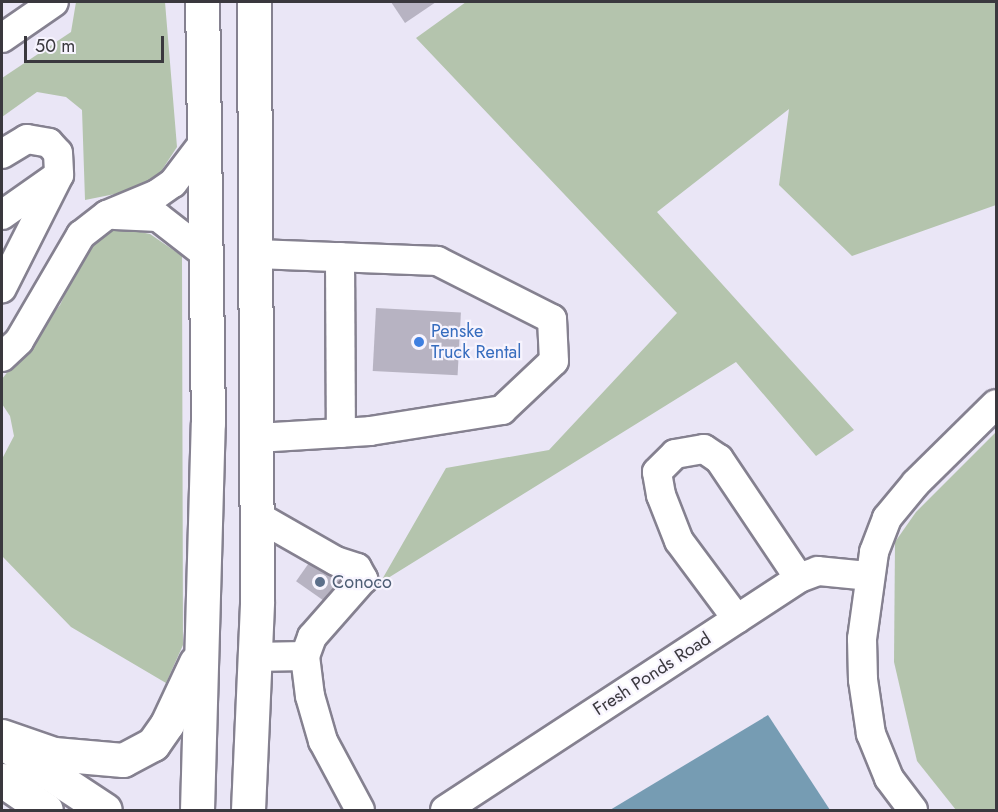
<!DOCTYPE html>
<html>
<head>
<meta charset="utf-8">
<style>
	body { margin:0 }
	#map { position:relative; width:998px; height:812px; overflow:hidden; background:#eae6f6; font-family:Jost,sans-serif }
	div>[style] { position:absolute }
	.green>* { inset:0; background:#b4c4ad }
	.water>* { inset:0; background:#769cb3 }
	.building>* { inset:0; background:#b7b3c2; transform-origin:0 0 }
	.roads { filter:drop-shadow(2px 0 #858190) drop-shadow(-2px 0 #858190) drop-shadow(0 2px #858190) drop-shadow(0 -2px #858190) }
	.minor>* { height:28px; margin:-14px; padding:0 14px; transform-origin:14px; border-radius:14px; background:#fff }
	.major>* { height:33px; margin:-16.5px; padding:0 16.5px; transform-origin:16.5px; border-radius:16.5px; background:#fff }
	.highway>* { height:33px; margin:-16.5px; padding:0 16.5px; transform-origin:16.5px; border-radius:16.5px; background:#fff }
	.dots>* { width:16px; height:16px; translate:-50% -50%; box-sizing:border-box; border:3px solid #f7f4fe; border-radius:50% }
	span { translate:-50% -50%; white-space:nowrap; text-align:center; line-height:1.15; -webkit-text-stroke:4.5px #f7f4fe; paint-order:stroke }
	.shop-label { font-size:18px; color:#366cbe }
	.left { translate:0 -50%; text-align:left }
	.service-label { font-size:18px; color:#4e5e75 }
	.street-label { font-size:18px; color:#3a383e }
	.frame { position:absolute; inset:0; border:3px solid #3a383e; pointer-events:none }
	.scale { position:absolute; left:24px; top:36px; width:140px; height:27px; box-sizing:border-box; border:3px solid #3a383e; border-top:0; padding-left:8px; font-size:18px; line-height:21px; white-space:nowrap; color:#3a383e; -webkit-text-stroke:4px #f7f4fe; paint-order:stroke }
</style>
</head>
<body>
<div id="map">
	<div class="green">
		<div style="clip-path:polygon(76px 2px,165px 2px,177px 147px,158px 176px,125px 192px,85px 200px,82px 110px,66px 97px,37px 92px,2px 117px,2px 78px,71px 32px)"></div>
		<div style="clip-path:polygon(466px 2px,996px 2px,996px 205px,852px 256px,779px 185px,789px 109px,657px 212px,854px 430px,816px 456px,736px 362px,380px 583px,446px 468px,549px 450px,677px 313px,416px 38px)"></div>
		<div style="clip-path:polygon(116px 227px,150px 234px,182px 256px,183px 645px,166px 683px,71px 627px,2px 556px,2px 459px,14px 436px,10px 416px,2px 404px,2px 379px,60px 305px,91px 239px)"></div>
		<div style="clip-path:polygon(996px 432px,996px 810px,956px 810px,917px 761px,894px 662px,895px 542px,916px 512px)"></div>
	</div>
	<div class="water">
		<div style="clip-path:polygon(768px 715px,830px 810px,610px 810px)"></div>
	</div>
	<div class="building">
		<div style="clip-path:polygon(391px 2px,436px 2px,405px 23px)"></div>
		<div style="left:376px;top:308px;width:85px;height:63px;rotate:3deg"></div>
		<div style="left:311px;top:560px;width:40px;height:26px;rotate:35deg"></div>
	</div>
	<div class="roads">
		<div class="minor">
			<div style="left:2px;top:38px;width:63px;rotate:-34.7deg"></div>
			<div style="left:2px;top:154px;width:29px;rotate:-31deg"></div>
			<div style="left:27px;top:139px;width:22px;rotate:10deg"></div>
			<div style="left:49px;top:143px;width:13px;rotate:48deg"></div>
			<div style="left:58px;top:153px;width:22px;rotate:87deg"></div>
			<div style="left:59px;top:175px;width:127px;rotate:116.8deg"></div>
			<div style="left:2px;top:215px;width:66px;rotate:-35.1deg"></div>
			<div style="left:115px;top:215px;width:43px;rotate:2.7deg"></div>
			<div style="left:158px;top:217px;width:57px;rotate:37.9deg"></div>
			<div style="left:340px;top:257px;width:176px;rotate:89.7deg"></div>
			<div style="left:2px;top:357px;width:23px;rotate:-43deg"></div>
			<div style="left:19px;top:341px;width:123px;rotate:-59.7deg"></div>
			<div style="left:81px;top:235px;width:33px;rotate:-38deg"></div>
			<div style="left:107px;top:215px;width:54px;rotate:-22.8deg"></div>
			<div style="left:157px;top:194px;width:19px;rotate:-35deg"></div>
			<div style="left:173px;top:183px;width:51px;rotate:-52.9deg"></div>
			<div style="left:257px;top:438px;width:113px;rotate:-3.5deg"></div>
			<div style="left:370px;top:431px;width:134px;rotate:-9deg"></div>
			<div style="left:502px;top:410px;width:71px;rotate:-43.3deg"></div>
			<div style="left:554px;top:361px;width:42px;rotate:-92.7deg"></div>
			<div style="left:552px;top:319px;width:129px;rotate:-153.2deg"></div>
			<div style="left:437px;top:261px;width:180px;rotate:-177.8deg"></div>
			<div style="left:257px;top:516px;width:91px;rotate:29.7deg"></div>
			<div style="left:336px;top:561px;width:22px;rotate:18deg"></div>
			<div style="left:357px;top:568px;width:13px;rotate:61deg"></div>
			<div style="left:363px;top:579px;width:77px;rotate:131.3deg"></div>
			<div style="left:312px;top:637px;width:20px;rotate:110deg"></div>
			<div style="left:305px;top:656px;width:40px;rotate:82.9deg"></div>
			<div style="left:310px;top:696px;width:47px;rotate:73.9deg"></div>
			<div style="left:323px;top:741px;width:78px;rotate:61.8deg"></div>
			<div style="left:737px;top:619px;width:97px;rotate:-126.6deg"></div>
			<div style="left:679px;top:541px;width:49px;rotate:-111.4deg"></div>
			<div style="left:661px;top:495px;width:23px;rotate:-100deg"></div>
			<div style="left:657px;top:472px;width:25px;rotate:-45deg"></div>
			<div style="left:675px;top:454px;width:29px;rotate:-10deg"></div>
			<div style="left:704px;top:449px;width:18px;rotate:34deg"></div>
			<div style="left:719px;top:459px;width:143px;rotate:56.1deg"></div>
			<div style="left:254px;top:657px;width:51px;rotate:-1.1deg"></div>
			<div style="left:445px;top:810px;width:423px;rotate:-33.2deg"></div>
			<div style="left:799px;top:578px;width:20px;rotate:-20deg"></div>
			<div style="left:818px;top:571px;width:51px;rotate:5.6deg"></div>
			<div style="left:913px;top:810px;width:40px;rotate:-127deg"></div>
			<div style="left:889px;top:778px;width:48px;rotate:-112.2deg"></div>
			<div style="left:871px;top:734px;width:55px;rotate:-98.4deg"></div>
			<div style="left:863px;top:680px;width:41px;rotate:-91.4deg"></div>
			<div style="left:862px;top:639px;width:88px;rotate:-82.1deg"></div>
			<div style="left:874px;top:552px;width:36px;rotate:-69deg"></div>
			<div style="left:887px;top:518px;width:45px;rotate:-50.4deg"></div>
			<div style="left:916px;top:483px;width:112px;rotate:-44.6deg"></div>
		</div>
		<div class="major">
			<div style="left:2px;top:742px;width:123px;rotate:33.4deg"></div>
			<div style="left:2px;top:780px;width:53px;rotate:34.3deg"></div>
		</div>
		<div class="highway">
			<div style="left:2px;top:736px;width:55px;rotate:19.1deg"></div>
			<div style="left:54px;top:754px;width:69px;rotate:5deg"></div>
			<div style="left:123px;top:760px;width:34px;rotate:-28deg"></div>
			<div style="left:153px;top:744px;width:24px;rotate:-55deg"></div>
			<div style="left:167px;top:724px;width:68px;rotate:-64.9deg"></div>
			<div style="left:197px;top:810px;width:387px;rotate:-88.4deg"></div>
			<div style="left:208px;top:423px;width:421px;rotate:-90.8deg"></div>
			<div style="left:248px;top:810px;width:209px;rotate:-87.5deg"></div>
			<div style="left:257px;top:601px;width:599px;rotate:-90.29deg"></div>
		</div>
	</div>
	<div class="dots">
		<div style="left:419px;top:342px;background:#3f7fe0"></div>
		<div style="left:320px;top:582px;background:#5c6f8a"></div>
	</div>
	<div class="shop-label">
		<span class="left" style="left:431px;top:342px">Penske<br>Truck Rental</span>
	</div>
	<div class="service-label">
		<span class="left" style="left:332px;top:582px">Conoco</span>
	</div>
	<div class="street-label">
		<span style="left:652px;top:674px;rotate:-33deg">Fresh Ponds Road</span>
	</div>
	<div class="frame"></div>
	<div class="scale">50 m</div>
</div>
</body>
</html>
